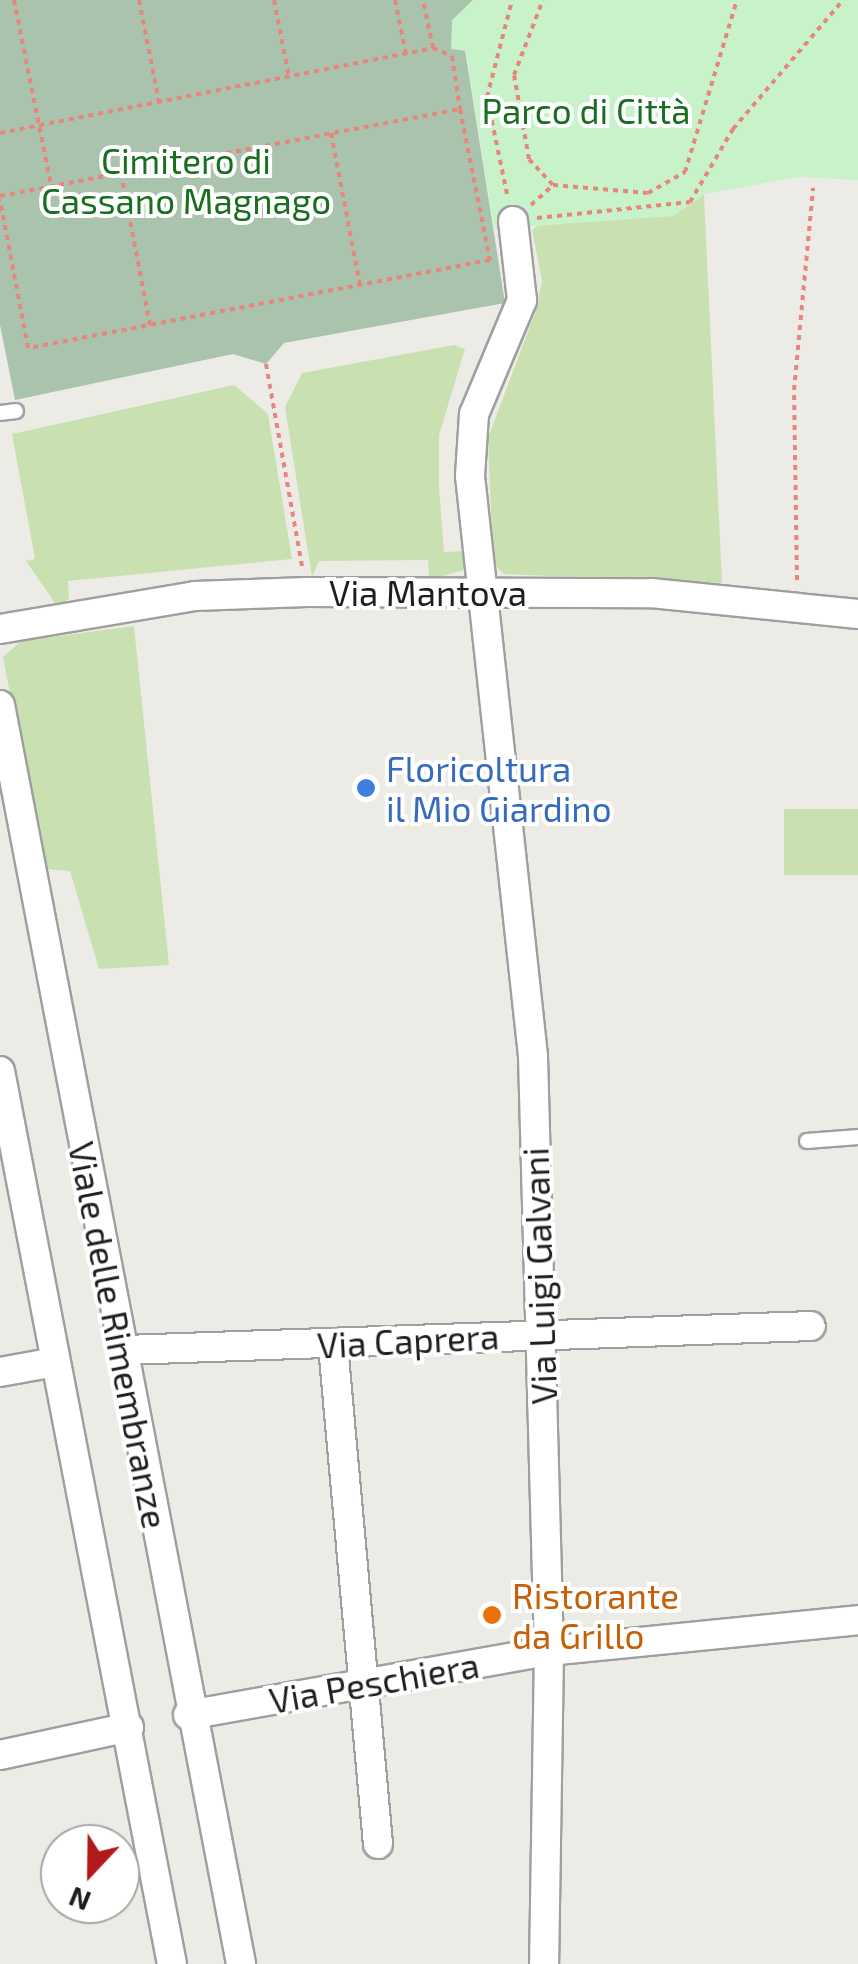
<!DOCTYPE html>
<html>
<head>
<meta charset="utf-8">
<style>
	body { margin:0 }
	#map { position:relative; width:858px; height:1964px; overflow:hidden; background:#edebe5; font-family:"Exo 2",sans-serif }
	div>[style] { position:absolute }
	.grass>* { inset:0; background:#c9e1b1; transform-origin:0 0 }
	.cemetery>* { inset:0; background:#a9c3ad }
	.park>* { inset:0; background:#c7f2ca }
	.path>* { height:4px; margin-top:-2px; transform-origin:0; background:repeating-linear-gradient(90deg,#e8857c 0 5px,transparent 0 10px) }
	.roads { filter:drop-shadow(2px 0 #9f9f9f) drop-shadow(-2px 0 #9f9f9f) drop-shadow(0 2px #9f9f9f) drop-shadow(0 -2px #9f9f9f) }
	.lane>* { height:14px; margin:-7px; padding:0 7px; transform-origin:7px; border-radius:7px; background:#fff }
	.street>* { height:28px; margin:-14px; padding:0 14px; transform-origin:14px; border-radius:14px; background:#fff }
	.dots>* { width:28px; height:28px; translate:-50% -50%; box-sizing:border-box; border:5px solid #fff; border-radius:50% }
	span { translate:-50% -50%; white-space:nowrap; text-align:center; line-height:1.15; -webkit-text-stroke:8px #fff; paint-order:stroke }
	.park-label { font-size:35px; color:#196e1f }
	.street-label { font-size:35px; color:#1e1e1e }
	.shop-label { font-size:35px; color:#366cbe }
	.left { translate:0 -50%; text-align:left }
	.food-label { font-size:35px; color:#c56008 }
	.north { position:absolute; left:40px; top:1824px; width:100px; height:100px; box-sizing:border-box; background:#fff; border:2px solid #a5a5a5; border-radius:50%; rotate:202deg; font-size:28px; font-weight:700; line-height:40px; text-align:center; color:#1e1e1e }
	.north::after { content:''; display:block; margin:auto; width:35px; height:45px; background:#b2191b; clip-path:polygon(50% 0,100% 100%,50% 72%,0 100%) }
</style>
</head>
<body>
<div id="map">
	<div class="grass">
		<div style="clip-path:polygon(704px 194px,722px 583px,504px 574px,493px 564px,488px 438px,536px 310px,542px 281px,532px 230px,544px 221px,673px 216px)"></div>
		<div style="clip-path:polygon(454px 345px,465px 349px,439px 435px,439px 488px,444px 552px,465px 551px,464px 570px,429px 580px,428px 560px,319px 561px,312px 577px,285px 407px,302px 373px)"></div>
		<div style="clip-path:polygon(234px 385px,268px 414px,292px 559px,68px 581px,69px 599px,57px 606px,26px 561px,35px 559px,12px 434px)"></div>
		<div style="clip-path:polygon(134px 626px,169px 965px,99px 969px,70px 871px,43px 869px,3px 657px,21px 641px)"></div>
		<div style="left:858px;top:809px;width:66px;height:74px;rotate:90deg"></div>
	</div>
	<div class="cemetery">
		<div style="clip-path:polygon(0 0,474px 0,452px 49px,465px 50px,505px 303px,284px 343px,266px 364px,233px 354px,15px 400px,0 325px)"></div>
	</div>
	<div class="park">
		<div style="clip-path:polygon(473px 0,858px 0,858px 180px,798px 177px,705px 194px,673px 216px,494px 229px,466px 51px,451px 49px,452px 20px)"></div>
	</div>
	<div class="path">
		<div style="left:14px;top:0;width:190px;rotate:78.7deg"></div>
		<div style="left:139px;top:0;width:104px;rotate:78.9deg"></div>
		<div style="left:274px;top:0;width:78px;rotate:79deg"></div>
		<div style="left:395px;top:0;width:55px;rotate:78.5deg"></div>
		<div style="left:433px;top:48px;width:21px;rotate:23deg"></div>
		<div style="left:452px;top:56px;width:54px;rotate:81.4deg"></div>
		<div style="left:0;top:133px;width:441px;rotate:-11.1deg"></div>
		<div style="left:433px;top:48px;width:49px;rotate:-101.8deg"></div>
		<div style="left:331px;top:133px;width:155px;rotate:79.2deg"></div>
		<div style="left:121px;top:173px;width:155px;rotate:79.2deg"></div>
		<div style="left:553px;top:185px;width:95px;rotate:4.8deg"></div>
		<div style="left:648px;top:193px;width:43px;rotate:-29.6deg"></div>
		<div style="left:685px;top:172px;width:180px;rotate:-73.2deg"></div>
		<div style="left:507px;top:194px;width:99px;rotate:-101.7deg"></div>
		<div style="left:487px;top:97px;width:100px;rotate:-75.5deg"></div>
		<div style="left:0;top:196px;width:468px;rotate:-10.7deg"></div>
		<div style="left:460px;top:109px;width:154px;rotate:78.8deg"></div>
		<div style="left:490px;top:260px;width:470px;rotate:169.2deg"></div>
		<div style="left:28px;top:348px;width:151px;rotate:-100.7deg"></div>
		<div style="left:531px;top:205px;width:30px;rotate:-42deg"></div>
		<div style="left:553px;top:185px;width:35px;rotate:-133deg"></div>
		<div style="left:529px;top:159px;width:85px;rotate:-100.1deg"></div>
		<div style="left:514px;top:75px;width:80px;rotate:-68.9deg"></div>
		<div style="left:537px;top:218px;width:154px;rotate:-6deg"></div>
		<div style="left:690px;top:202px;width:85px;rotate:-59.5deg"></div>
		<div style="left:733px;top:129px;width:170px;rotate:-49.5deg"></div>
		<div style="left:266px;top:364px;width:206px;rotate:79.9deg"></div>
		<div style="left:797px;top:580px;width:190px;rotate:-90.9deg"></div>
		<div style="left:794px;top:390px;width:203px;rotate:-84.6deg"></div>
	</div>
	<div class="roads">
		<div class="lane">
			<div style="left:0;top:413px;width:16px;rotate:-7deg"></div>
			<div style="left:807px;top:1141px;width:51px;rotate:-4.5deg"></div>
		</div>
		<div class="street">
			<div style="left:513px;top:221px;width:80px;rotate:83.5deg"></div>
			<div style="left:522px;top:300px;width:124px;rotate:112.8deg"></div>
			<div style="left:474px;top:414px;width:62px;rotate:93.7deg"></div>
			<div style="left:470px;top:476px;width:583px;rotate:83.8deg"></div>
			<div style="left:533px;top:1056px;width:595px;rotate:88.46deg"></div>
			<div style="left:549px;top:1651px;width:313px;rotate:90.9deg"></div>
			<div style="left:0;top:629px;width:198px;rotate:-9.6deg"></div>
			<div style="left:195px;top:596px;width:111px;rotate:-2.1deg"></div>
			<div style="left:306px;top:592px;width:345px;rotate:0.2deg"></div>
			<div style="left:651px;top:593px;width:208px;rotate:5.8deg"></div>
			<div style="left:0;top:705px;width:1282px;rotate:79.16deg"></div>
			<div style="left:0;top:1071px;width:909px;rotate:79.1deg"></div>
			<div style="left:333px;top:1346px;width:500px;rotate:84.84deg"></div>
			<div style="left:125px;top:1350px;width:686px;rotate:-2deg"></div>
			<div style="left:0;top:1372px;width:56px;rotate:-10.3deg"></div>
			<div style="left:188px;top:1715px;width:367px;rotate:-10.1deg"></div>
			<div style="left:549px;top:1651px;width:311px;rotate:-5.7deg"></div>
			<div style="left:0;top:1755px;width:132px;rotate:-12.2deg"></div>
		</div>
	</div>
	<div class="dots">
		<div style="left:366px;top:788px;background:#3f7fe0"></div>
		<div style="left:492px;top:1615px;background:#e8710a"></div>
	</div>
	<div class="park-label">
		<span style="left:586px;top:110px">Parco di Città</span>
		<span style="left:186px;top:180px">Cimitero di<br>Cassano Magnago</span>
	</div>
	<div class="street-label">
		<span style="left:428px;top:592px">Via Mantova</span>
		<span style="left:539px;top:1276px;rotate:-92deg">Via Luigi Galvani</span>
		<span style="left:119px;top:1335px;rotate:79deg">Viale delle Rimembranze</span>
		<span style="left:408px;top:1340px;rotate:-3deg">Via Caprera</span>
		<span style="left:374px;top:1682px;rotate:-10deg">Via Peschiera</span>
	</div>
	<div class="shop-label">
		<span class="left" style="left:386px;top:788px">Floricoltura<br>il Mio Giardino</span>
	</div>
	<div class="food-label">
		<span class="left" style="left:512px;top:1615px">Ristorante<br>da Grillo</span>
	</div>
	<div class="north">N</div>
</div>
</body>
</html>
